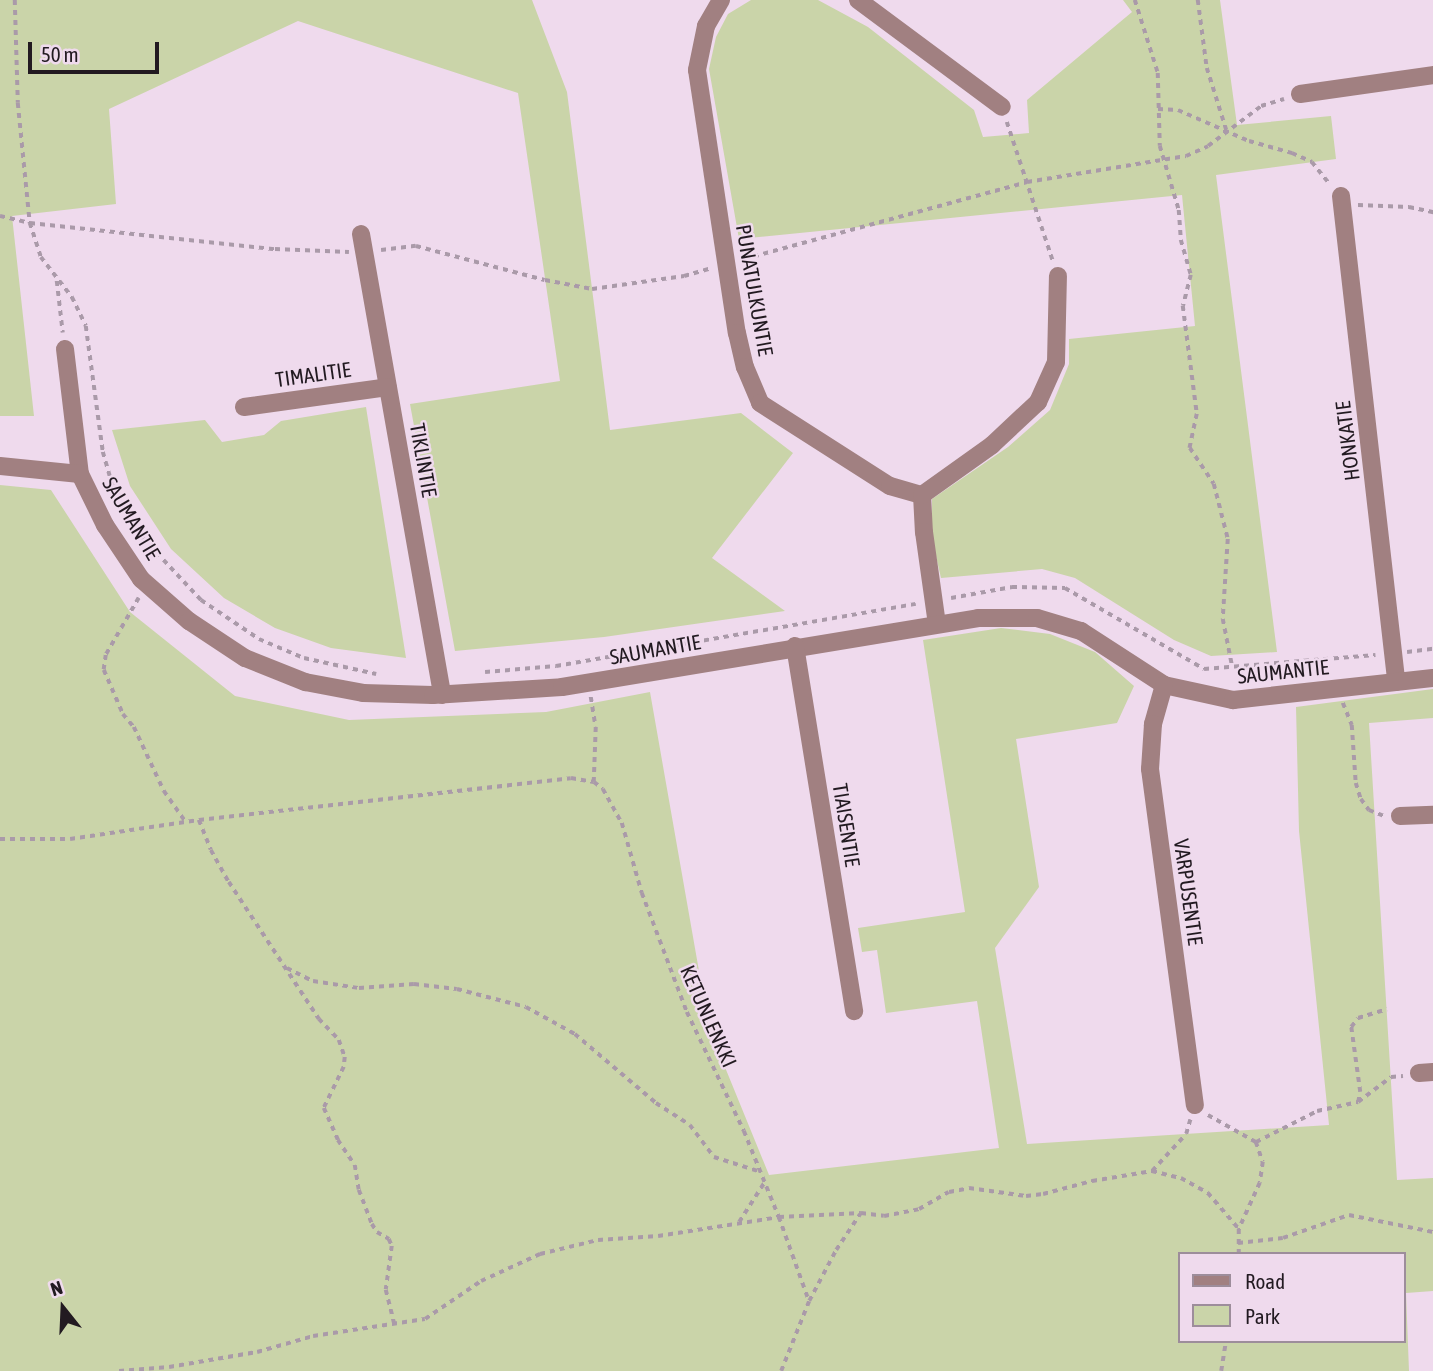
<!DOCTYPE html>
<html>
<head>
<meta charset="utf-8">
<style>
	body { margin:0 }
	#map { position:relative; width:1433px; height:1371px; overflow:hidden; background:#efdaed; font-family:"Asap Condensed",sans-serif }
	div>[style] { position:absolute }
	.green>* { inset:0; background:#cad4a9 }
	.path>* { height:3.5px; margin-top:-1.75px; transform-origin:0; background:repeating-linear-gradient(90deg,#aa9aa9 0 5px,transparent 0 10px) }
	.minor>* { height:18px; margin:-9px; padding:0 9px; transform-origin:9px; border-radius:9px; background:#a18081 }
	span { translate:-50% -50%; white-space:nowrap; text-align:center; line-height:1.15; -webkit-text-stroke:5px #efdaed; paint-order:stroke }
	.street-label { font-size:21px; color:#221a21 }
	.legend { position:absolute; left:1178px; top:1252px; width:228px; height:91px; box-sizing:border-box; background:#efdaed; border:2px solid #9d8d9b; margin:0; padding:9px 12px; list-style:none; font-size:21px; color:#221a21 }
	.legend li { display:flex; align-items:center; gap:14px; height:35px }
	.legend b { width:35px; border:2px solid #9d8d9b }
	.north { position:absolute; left:28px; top:1273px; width:70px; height:70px; -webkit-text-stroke:5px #efdaed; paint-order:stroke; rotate:342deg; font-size:19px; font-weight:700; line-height:28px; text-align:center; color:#221a21 }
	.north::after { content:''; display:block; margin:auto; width:24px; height:32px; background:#221a21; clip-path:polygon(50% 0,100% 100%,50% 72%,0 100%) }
	.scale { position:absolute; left:28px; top:42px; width:131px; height:32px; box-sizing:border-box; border:4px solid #221a21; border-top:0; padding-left:9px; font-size:21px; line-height:24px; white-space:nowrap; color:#221a21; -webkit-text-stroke:5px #efdaed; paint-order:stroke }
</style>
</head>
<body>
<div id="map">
	<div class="green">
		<div style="clip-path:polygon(0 0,532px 0,567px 92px,610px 430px,741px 413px,793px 453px,712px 558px,785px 611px,604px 637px,455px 651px,410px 404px,560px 381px,518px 93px,298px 21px,109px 109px,116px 204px,12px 216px,34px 416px,0 416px)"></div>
		<div style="clip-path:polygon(751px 0,818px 0,868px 27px,974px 110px,983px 137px,1029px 133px,1027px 100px,1132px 12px,1123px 0,1220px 0,1237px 125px,1331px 116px,1336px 159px,1216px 175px,1277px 652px,1211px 656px,1174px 640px,1075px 578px,1042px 569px,941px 578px,932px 539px,932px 499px,1008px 447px,1050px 410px,1069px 364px,1069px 339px,1195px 326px,1182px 195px,739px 239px,709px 69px,716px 37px,728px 14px)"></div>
		<div style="clip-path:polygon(366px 407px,406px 658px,331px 648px,275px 628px,224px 598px,171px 549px,130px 486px,112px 430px,205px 420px,222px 442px,264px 435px,281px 421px)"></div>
		<div style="clip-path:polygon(evenodd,0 485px,51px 490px,130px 612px,235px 696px,349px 720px,546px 712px,650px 692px,709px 1028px,769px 1175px,999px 1148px,977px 1001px,886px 1013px,877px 950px,862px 952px,858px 928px,965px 912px,923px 640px,1001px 628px,1050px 634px,1095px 652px,1134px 686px,1117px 723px,1016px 739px,1039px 887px,995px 948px,1027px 1144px,1329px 1125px,1299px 831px,1296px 707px,1433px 689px,1433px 718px,1369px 723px,1397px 1180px,1433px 1178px,1433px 1291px,1406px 1293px,1409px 1371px,0 1371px,0 485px,1179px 1254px,1403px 1254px,1403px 1341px,1179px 1341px,1179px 1254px)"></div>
	</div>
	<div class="path">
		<div style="left:15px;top:0;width:103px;rotate:88.3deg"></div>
		<div style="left:18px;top:103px;width:121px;rotate:84.3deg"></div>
		<div style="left:30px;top:223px;width:36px;rotate:72deg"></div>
		<div style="left:41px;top:257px;width:51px;rotate:52.2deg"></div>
		<div style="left:72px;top:297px;width:32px;rotate:64deg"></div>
		<div style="left:86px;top:326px;width:127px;rotate:82.3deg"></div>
		<div style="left:103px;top:452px;width:36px;rotate:74deg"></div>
		<div style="left:113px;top:487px;width:59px;rotate:59.5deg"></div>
		<div style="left:143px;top:538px;width:85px;rotate:46.9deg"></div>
		<div style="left:201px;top:600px;width:70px;rotate:33.9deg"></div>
		<div style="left:259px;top:639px;width:49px;rotate:22.9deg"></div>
		<div style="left:304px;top:658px;width:74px;rotate:12.5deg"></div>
		<div style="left:1135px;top:0;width:77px;rotate:72.5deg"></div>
		<div style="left:1158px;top:73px;width:73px;rotate:88.4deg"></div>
		<div style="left:1160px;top:146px;width:67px;rotate:73.5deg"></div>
		<div style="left:1179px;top:210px;width:30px;rotate:86deg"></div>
		<div style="left:1181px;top:240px;width:36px;rotate:74deg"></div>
		<div style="left:1191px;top:275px;width:32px;rotate:104deg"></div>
		<div style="left:1183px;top:306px;width:109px;rotate:82.6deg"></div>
		<div style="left:1197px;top:414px;width:35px;rotate:102deg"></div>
		<div style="left:1190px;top:448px;width:43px;rotate:56.3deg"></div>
		<div style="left:1214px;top:484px;width:57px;rotate:75.7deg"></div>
		<div style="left:1228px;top:539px;width:80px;rotate:93.6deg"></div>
		<div style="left:1223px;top:619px;width:47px;rotate:78.9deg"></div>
		<div style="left:1198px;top:0;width:69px;rotate:82.5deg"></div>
		<div style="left:1207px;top:68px;width:67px;rotate:72.6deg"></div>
		<div style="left:1158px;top:109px;width:20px;rotate:3deg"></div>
		<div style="left:1178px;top:110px;width:77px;rotate:23.6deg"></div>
		<div style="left:1249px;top:141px;width:45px;rotate:15.6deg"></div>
		<div style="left:1292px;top:153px;width:22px;rotate:24deg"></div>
		<div style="left:1312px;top:162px;width:28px;rotate:51deg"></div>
		<div style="left:1007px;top:122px;width:146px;rotate:71.7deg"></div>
		<div style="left:1358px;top:205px;width:51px;rotate:2.2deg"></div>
		<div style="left:1409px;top:207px;width:25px;rotate:12deg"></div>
		<div style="left:0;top:216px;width:31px;rotate:13deg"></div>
		<div style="left:30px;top:223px;width:246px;rotate:6.1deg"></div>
		<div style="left:275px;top:249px;width:74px;rotate:2.3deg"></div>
		<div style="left:381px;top:250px;width:35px;rotate:-7deg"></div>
		<div style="left:416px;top:246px;width:133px;rotate:14.8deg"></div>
		<div style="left:545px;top:280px;width:48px;rotate:10.8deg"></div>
		<div style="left:592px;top:289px;width:93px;rotate:-8deg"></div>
		<div style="left:684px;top:276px;width:29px;rotate:-16deg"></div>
		<div style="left:744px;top:259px;width:293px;rotate:-15.2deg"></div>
		<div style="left:1027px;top:182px;width:161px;rotate:-9.3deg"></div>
		<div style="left:1186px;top:156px;width:24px;rotate:-24deg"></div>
		<div style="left:1208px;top:146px;width:66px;rotate:-37deg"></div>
		<div style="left:1261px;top:106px;width:24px;rotate:-17deg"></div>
		<div style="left:57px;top:281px;width:52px;rotate:83.4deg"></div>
		<div style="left:139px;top:598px;width:66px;rotate:120.1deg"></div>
		<div style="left:106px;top:655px;width:15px;rotate:98deg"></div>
		<div style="left:104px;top:670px;width:48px;rotate:66.6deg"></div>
		<div style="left:123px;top:714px;width:17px;rotate:50deg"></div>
		<div style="left:134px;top:727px;width:71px;rotate:64.9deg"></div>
		<div style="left:164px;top:791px;width:37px;rotate:55deg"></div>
		<div style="left:951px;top:598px;width:62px;rotate:-10.2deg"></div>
		<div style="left:1012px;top:587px;width:53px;rotate:1.1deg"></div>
		<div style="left:1065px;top:588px;width:161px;rotate:30.2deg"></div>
		<div style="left:1204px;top:669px;width:172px;rotate:-4.7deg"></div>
		<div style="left:1407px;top:652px;width:26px;rotate:-7deg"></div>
		<div style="left:485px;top:672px;width:71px;rotate:-4.8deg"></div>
		<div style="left:556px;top:666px;width:365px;rotate:-9.8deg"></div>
		<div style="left:591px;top:697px;width:30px;rotate:81deg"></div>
		<div style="left:596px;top:727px;width:55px;rotate:92.1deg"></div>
		<div style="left:1343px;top:703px;width:24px;rotate:68deg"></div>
		<div style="left:1352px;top:725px;width:58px;rotate:86.1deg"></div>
		<div style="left:1356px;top:783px;width:17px;rotate:73deg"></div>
		<div style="left:1361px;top:799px;width:14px;rotate:54deg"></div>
		<div style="left:1369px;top:810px;width:16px;rotate:22deg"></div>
		<div style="left:199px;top:820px;width:32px;rotate:68deg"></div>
		<div style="left:211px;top:850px;width:37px;rotate:61deg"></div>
		<div style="left:229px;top:882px;width:164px;rotate:56.7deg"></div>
		<div style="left:319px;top:1019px;width:29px;rotate:46deg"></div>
		<div style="left:339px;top:1040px;width:18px;rotate:71deg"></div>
		<div style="left:345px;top:1057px;width:10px;rotate:96deg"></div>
		<div style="left:344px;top:1067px;width:46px;rotate:116deg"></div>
		<div style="left:324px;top:1108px;width:35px;rotate:66deg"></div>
		<div style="left:338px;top:1140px;width:30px;rotate:56deg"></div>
		<div style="left:355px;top:1165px;width:25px;rotate:81deg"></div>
		<div style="left:359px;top:1190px;width:36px;rotate:69deg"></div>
		<div style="left:372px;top:1224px;width:9px;rotate:58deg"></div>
		<div style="left:377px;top:1232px;width:14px;rotate:30deg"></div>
		<div style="left:389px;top:1239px;width:8px;rotate:67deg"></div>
		<div style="left:392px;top:1246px;width:44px;rotate:97.8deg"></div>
		<div style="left:386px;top:1290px;width:36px;rotate:76deg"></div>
		<div style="left:0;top:839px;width:70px"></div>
		<div style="left:70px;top:839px;width:130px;rotate:-8.4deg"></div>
		<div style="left:199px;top:820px;width:374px;rotate:-6.4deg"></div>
		<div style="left:571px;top:778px;width:23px;rotate:10deg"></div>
		<div style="left:594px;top:782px;width:11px;rotate:38deg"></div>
		<div style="left:603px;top:789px;width:39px;rotate:61deg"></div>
		<div style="left:622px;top:823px;width:73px;rotate:74.1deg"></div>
		<div style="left:642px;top:893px;width:127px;rotate:69.3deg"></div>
		<div style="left:687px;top:1012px;width:132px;rotate:64.4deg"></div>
		<div style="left:744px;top:1131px;width:93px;rotate:67.9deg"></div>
		<div style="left:779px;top:1217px;width:82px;rotate:-2.8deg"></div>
		<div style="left:861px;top:1213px;width:23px;rotate:7deg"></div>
		<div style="left:884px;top:1216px;width:36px;rotate:-11deg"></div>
		<div style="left:919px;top:1209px;width:34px;rotate:-30deg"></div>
		<div style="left:949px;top:1192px;width:20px;rotate:-11deg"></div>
		<div style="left:969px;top:1188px;width:58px;rotate:8deg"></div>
		<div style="left:1026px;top:1196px;width:17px;rotate:-7deg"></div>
		<div style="left:1043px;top:1194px;width:51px;rotate:-14.9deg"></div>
		<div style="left:1092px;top:1181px;width:61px;rotate:-9.5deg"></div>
		<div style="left:1152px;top:1171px;width:50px;rotate:-47.4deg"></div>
		<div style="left:1186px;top:1134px;width:15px;rotate:-74deg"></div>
		<div style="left:287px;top:968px;width:29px;rotate:27deg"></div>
		<div style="left:313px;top:981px;width:47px;rotate:8.7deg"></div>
		<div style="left:359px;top:988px;width:55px;rotate:-4.2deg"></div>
		<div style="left:414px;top:984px;width:43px;rotate:6.6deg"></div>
		<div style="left:457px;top:989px;width:71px;rotate:14.6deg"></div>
		<div style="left:526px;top:1007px;width:56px;rotate:28.9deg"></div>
		<div style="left:575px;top:1034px;width:106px;rotate:40.4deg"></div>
		<div style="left:656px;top:1103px;width:40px;rotate:32.9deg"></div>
		<div style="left:690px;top:1125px;width:40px;rotate:53deg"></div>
		<div style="left:714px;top:1157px;width:49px;rotate:17.7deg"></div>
		<div style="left:1358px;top:1102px;width:10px;rotate:-79deg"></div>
		<div style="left:1360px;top:1092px;width:66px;rotate:-97.9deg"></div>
		<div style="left:1351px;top:1027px;width:11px;rotate:-52deg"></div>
		<div style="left:1358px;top:1018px;width:30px;rotate:-17deg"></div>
		<div style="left:1208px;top:1115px;width:55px;rotate:29.4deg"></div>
		<div style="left:1256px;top:1142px;width:21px;rotate:71deg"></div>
		<div style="left:1263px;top:1162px;width:21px;rotate:98deg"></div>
		<div style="left:1260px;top:1183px;width:51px;rotate:114.5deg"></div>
		<div style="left:1239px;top:1229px;width:25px;rotate:90deg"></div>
		<div style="left:1256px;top:1142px;width:68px;rotate:-26.9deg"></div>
		<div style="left:1317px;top:1111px;width:42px;rotate:-12.4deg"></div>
		<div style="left:1358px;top:1102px;width:41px;rotate:-37.1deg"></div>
		<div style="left:1391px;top:1077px;width:12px;rotate:-5deg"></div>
		<div style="left:1152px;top:1171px;width:30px;rotate:14deg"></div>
		<div style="left:1181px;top:1178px;width:31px;rotate:29deg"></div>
		<div style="left:1208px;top:1193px;width:48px;rotate:49.3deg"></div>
		<div style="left:739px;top:1222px;width:46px;rotate:-57.3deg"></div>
		<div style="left:1238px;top:1243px;width:45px;rotate:-6.3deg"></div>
		<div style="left:1283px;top:1238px;width:70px;rotate:-19.2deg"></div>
		<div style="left:1349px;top:1215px;width:86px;rotate:11.4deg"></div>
		<div style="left:119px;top:1371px;width:50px;rotate:-4.6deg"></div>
		<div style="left:169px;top:1367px;width:89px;rotate:-9.7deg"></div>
		<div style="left:257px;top:1352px;width:58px;rotate:-15.9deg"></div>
		<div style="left:313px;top:1336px;width:113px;rotate:-8.6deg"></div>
		<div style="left:425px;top:1319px;width:68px;rotate:-34.2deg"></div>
		<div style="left:481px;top:1281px;width:65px;rotate:-24.6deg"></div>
		<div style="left:540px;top:1254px;width:60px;rotate:-13.6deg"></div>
		<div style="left:598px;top:1240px;width:60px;rotate:-3.8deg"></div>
		<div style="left:658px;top:1236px;width:122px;rotate:-8.9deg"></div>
		<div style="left:779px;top:1217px;width:89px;rotate:70.3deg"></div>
		<div style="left:781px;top:1371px;width:75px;rotate:-68.2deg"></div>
		<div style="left:809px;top:1301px;width:58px;rotate:-62.1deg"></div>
		<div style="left:836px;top:1250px;width:43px;rotate:-56.3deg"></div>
		<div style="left:1221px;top:1371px;width:30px;rotate:-81deg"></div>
	</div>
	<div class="minor">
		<div style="left:721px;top:0;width:30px;rotate:120deg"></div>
		<div style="left:706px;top:26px;width:45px;rotate:101.6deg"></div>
		<div style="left:697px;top:70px;width:266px;rotate:81.4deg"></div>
		<div style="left:737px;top:333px;width:35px;rotate:77deg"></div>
		<div style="left:745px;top:367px;width:39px;rotate:67deg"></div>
		<div style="left:760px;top:403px;width:154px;rotate:32.6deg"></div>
		<div style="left:890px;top:486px;width:33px;rotate:16deg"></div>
		<div style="left:922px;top:495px;width:37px;rotate:87deg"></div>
		<div style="left:924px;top:532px;width:93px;rotate:82deg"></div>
		<div style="left:858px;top:0;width:179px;rotate:36.6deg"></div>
		<div style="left:1300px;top:94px;width:134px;rotate:-8.1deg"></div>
		<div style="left:1341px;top:196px;width:489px;rotate:83.5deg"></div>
		<div style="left:361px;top:234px;width:468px;rotate:80deg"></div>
		<div style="left:65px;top:349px;width:126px;rotate:83.2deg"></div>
		<div style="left:80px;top:474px;width:57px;rotate:63.9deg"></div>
		<div style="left:105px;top:525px;width:65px;rotate:56.3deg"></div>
		<div style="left:141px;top:579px;width:64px;rotate:41.2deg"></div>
		<div style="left:189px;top:621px;width:67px;rotate:33.5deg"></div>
		<div style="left:245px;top:658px;width:65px;rotate:21.8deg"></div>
		<div style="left:305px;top:682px;width:59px;rotate:10.7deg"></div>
		<div style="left:363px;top:693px;width:70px;rotate:1.6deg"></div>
		<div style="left:433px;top:695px;width:129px;rotate:-3.5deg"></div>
		<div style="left:562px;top:687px;width:422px;rotate:-9.4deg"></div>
		<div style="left:978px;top:618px;width:59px"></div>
		<div style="left:1037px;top:618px;width:46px;rotate:16.5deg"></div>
		<div style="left:1081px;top:631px;width:99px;rotate:33deg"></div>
		<div style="left:1164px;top:685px;width:71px;rotate:12.3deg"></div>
		<div style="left:1233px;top:700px;width:201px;rotate:-6.3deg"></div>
		<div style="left:244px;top:407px;width:145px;rotate:-7.9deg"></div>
		<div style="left:0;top:466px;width:80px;rotate:5.7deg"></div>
		<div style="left:922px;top:495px;width:86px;rotate:-35.5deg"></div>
		<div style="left:992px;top:445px;width:63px;rotate:-43.1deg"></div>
		<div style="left:1038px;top:402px;width:44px;rotate:-65.8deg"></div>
		<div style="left:1056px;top:362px;width:86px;rotate:-88.7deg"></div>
		<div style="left:795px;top:646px;width:370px;rotate:80.8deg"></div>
		<div style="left:1164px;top:685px;width:41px;rotate:105.8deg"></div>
		<div style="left:1153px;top:724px;width:45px;rotate:93.8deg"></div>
		<div style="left:1150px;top:769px;width:339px;rotate:82.4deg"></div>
		<div style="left:1400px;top:816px;width:33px;rotate:-2deg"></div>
		<div style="left:1419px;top:1073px;width:14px;rotate:-4deg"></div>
	</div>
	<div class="street-label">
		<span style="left:755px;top:290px;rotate:80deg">PUNATULKUNTIE</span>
		<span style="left:313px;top:374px;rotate:-8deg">TIMALITIE</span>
		<span style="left:1347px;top:441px;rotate:-97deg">HONKATIE</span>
		<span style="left:424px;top:460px;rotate:80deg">TIKLINTIE</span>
		<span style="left:132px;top:518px;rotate:59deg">SAUMANTIE</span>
		<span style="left:655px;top:649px;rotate:-10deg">SAUMANTIE</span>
		<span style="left:1283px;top:671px;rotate:-6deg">SAUMANTIE</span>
		<span style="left:847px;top:825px;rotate:81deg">TIAISENTIE</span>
		<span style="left:1189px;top:892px;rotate:82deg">VARPUSENTIE</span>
		<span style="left:709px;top:1016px;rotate:66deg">KETUNLENKKI</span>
	</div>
	<ul class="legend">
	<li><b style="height:9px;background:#a18081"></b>Road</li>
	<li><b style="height:19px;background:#cad4a9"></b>Park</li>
	</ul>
	<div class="north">N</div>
	<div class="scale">50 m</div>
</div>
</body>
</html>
